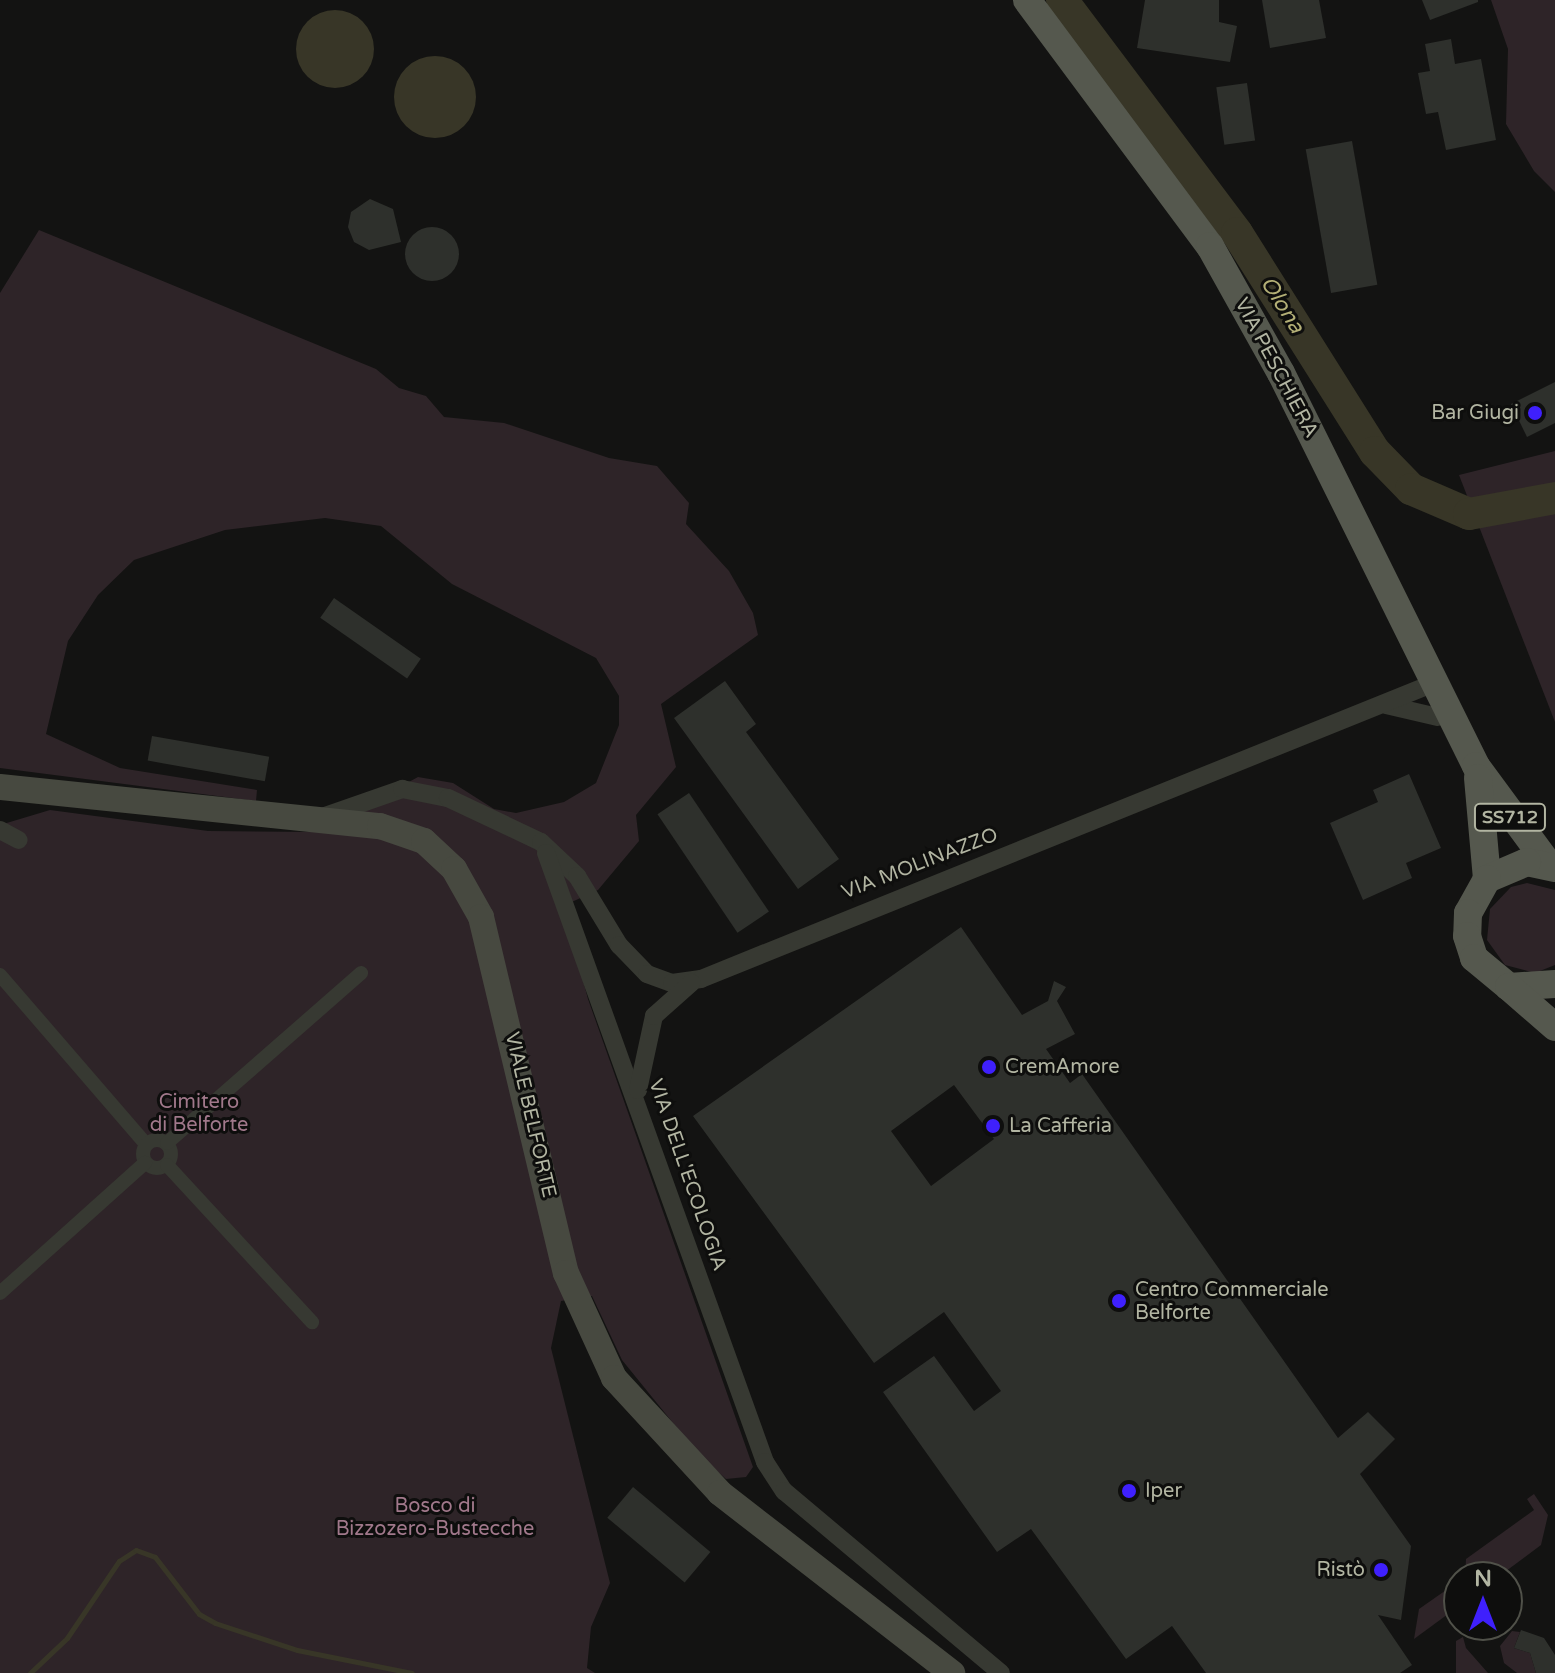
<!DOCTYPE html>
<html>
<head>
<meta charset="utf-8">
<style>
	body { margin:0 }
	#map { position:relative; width:1555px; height:1673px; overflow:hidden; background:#131312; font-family:"Varela Round",sans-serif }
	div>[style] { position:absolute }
	.green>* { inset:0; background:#2e2428 }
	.water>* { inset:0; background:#383627 }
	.round { border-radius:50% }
	.stream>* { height:5px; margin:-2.5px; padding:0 2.5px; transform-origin:2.5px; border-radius:2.5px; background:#383627 }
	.river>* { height:32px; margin:-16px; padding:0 16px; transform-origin:16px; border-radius:16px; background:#383627 }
	.building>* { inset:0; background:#2e302c; transform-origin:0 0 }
	.pedestrian>* { height:14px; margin:-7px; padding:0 7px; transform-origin:7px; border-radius:7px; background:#373932 }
	.pedestrian>.ring { margin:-7px; padding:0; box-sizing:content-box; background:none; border:14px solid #373932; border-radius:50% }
	.minor>* { height:18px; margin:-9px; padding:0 9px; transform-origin:9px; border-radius:9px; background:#373932 }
	.secondary>* { height:26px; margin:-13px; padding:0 13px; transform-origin:13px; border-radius:13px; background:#474940 }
	.primary>* { height:28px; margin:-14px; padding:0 14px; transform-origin:14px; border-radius:14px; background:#55584e }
	.dots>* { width:22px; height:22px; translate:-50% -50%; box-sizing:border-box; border:4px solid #0e0e0d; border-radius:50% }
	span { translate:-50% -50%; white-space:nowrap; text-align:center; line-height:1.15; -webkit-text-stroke:6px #0e0e0d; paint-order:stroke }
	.shield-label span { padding:2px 6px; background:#0e0e0d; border:2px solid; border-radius:6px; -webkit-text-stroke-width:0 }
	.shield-label { font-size:18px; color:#b2b5a2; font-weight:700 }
	.street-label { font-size:20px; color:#b2b5a2 }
	.poi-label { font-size:20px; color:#b2b5a2 }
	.right { translate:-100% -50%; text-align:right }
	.left { translate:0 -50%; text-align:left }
	.park-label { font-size:20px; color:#a1788b }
	.water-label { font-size:22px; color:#b3af76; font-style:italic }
	.north { position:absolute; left:1443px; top:1561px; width:80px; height:80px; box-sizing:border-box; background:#0e0e0d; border:2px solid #505149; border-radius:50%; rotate:0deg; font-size:22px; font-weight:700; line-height:32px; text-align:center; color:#b2b5a2 }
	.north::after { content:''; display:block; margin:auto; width:28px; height:36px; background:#3f20fd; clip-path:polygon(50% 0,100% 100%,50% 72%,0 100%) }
</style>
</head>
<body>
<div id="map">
	<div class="green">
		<div style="clip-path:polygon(1491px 0,1555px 0,1555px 192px,1534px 171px,1506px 124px,1508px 49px)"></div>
		<div style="clip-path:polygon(39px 230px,376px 369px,399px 388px,426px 396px,444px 417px,504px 423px,609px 458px,657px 466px,689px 503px,686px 524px,729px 571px,753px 613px,758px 635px,661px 704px,676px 767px,636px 815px,639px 841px,598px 890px,563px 906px,588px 999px,753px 1467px,746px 1477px,726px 1479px,699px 1455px,622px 1360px,592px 1296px,561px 1301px,551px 1348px,610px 1583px,591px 1627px,587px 1668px,595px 1673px,0 1673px,0 825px,50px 810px,208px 831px,317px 832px,418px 777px,453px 783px,494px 809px,516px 813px,564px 802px,596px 783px,619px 725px,619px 696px,596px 658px,452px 584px,381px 526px,325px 518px,225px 530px,134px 560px,98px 595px,68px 641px,46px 734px,120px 768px,257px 790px,256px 801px,0 768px,0 293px)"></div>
		<div style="clip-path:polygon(1555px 451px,1555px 722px,1459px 475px)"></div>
		<div style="clip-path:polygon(1527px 883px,1555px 890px,1555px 965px,1535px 973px,1505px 965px,1487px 940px,1490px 909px,1511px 887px)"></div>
		<div style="clip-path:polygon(1534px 1494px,1548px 1515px,1541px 1545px,1498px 1577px,1465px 1577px,1466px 1559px,1534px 1510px,1527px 1499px)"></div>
		<div style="clip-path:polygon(1459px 1581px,1459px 1606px,1414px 1639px,1419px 1609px)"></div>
		<div style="clip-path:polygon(1512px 1631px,1520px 1632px,1514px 1648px,1530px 1653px,1536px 1673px,1517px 1673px,1504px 1663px,1500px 1646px)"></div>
		<div style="clip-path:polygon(1463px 1637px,1466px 1648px,1488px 1673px,1456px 1673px,1456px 1641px)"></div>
	</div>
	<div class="water">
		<div class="round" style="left:296px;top:10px;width:78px;height:78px"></div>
		<div class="round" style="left:394px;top:56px;width:82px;height:82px"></div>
	</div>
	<div class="stream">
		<div style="left:30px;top:1673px;width:51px;rotate:-43.4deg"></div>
		<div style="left:67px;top:1638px;width:93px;rotate:-56deg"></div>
		<div style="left:119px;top:1561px;width:20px;rotate:-33deg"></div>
		<div style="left:136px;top:1550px;width:20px;rotate:20deg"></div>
		<div style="left:155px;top:1557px;width:72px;rotate:52.3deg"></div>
		<div style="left:199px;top:1614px;width:18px;rotate:29deg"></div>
		<div style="left:215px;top:1623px;width:86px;rotate:18.2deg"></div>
		<div style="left:297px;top:1650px;width:117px;rotate:11.3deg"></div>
	</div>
	<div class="river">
		<div style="left:1062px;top:0;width:291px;rotate:53.1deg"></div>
		<div style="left:1237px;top:233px;width:259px;rotate:57.8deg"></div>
		<div style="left:1375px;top:452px;width:52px;rotate:45.8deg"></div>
		<div style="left:1411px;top:489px;width:63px;rotate:23.3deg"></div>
		<div style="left:1469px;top:514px;width:87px;rotate:-10.5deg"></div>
	</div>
	<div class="building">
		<div style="clip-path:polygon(1145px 0,1219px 0,1219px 22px,1237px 26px,1230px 62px,1137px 48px)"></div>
		<div style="clip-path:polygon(1262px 0,1319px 0,1326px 38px,1270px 48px)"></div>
		<div style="clip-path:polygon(1422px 0,1478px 0,1478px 2px,1430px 20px)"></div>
		<div style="clip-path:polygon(1451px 39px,1455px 64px,1481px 59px,1496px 140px,1446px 150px,1438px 112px,1426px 114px,1418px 73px,1430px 71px,1425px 44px)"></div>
		<div style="left:1247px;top:83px;width:58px;height:31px;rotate:82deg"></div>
		<div style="left:1352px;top:141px;width:146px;height:47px;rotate:80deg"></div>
		<div style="clip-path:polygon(370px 199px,393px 209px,401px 242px,369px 250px,354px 242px,348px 227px,351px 212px)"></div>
		<div class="round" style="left:405px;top:227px;width:54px;height:54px"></div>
		<div style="clip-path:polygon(1555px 382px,1555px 423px,1527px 437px,1511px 404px)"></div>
		<div style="left:334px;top:598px;width:106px;height:24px;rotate:35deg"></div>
		<div style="clip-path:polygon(725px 681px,756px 724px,746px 732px,839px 859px,798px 889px,674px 718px)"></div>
		<div style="left:152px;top:736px;width:119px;height:25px;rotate:10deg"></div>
		<div style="clip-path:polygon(1409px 774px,1441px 848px,1406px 863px,1412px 878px,1363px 900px,1330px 823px,1378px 802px,1373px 790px)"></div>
		<div style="left:689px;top:793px;width:143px;height:38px;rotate:56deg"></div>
		<div style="clip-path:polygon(evenodd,961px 927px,1022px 1015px,1048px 1001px,1054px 981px,1066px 987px,1057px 1001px,1075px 1034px,1046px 1049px,1070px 1083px,1082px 1074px,1338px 1438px,1368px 1412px,1395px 1439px,1360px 1474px,1411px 1546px,1401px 1620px,1378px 1615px,1412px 1665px,1400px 1673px,1206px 1673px,1172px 1626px,1126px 1659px,1031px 1529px,997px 1552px,883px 1392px,934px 1356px,974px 1411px,1001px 1391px,944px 1312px,874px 1363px,693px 1116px,961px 927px,954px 1085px,994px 1139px,931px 1186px,891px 1131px,954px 1085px)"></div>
		<div style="left:633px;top:1487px;width:101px;height:40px;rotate:40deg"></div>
		<div style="clip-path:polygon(1521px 1630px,1544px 1638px,1555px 1655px,1555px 1673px,1536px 1673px,1530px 1653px,1514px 1648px)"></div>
	</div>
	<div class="pedestrian">
		<div style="left:0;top:975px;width:223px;rotate:49.2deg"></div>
		<div class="ring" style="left:143px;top:1140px;width:14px;height:14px"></div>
		<div style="left:167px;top:1143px;width:258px;rotate:-41.2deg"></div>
		<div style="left:167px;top:1165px;width:214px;rotate:47.3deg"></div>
		<div style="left:0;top:1293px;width:195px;rotate:-41.9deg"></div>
	</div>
	<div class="minor">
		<div style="left:1386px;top:705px;width:53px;rotate:13deg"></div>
		<div style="left:325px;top:816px;width:82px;rotate:-19.3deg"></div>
		<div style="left:402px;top:789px;width:47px;rotate:11.1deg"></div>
		<div style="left:448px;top:798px;width:103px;rotate:25.3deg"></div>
		<div style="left:541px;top:842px;width:50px;rotate:43.4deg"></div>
		<div style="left:577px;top:876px;width:81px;rotate:58.7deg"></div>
		<div style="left:619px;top:945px;width:40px;rotate:46deg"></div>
		<div style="left:647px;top:974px;width:27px;rotate:20deg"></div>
		<div style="left:672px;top:983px;width:29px;rotate:-8deg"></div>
		<div style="left:701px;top:979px;width:791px;rotate:-21.99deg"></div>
		<div style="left:0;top:830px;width:21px;rotate:28deg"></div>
		<div style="left:546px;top:853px;width:647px;rotate:70.22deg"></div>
		<div style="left:765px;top:1462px;width:35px;rotate:57deg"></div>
		<div style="left:784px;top:1491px;width:283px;rotate:40deg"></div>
		<div style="left:638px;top:1090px;width:76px;rotate:-77.8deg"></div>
		<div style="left:654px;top:1016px;width:50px;rotate:-41.7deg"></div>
	</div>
	<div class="secondary">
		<div style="left:0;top:787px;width:382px;rotate:5.9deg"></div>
		<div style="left:380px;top:826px;width:46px;rotate:18.8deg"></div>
		<div style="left:424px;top:841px;width:41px;rotate:43deg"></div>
		<div style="left:454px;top:869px;width:55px;rotate:60.6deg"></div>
		<div style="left:481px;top:917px;width:366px;rotate:76.6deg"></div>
		<div style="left:566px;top:1273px;width:115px;rotate:65.4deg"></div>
		<div style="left:614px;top:1378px;width:156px;rotate:47.3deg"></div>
		<div style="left:720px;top:1493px;width:294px;rotate:37.8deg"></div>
	</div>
	<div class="primary">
		<div style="left:1027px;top:0;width:307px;rotate:53.4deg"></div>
		<div style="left:1210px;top:246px;width:145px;rotate:60.8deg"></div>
		<div style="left:1281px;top:373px;width:439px;rotate:63.6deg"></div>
		<div style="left:1476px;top:766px;width:123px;rotate:53.6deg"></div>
		<div style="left:1478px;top:778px;width:101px;rotate:84.9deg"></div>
		<div style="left:1555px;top:868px;width:29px;rotate:-168deg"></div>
		<div style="left:1527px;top:862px;width:43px;rotate:157deg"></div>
		<div style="left:1487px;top:879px;width:39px;rotate:119deg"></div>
		<div style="left:1468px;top:913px;width:23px;rotate:92deg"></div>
		<div style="left:1467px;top:936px;width:23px;rotate:72deg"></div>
		<div style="left:1474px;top:958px;width:45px;rotate:39.6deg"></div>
		<div style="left:1509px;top:987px;width:46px;rotate:-3.7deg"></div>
		<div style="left:1509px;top:987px;width:61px;rotate:41deg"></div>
	</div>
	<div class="dots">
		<div style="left:1535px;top:413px;background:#3f20fd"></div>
		<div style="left:989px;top:1067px;background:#3f20fd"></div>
		<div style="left:993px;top:1126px;background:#3f20fd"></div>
		<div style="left:1119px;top:1301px;background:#3f20fd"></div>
		<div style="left:1129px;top:1491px;background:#3f20fd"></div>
		<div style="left:1381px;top:1570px;background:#3f20fd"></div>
	</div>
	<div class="shield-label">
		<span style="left:1510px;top:817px">SS712</span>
	</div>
	<div class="street-label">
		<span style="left:1276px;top:368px;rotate:62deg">VIA PESCHIERA</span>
		<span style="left:920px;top:864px;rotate:-21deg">VIA MOLINAZZO</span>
		<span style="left:530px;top:1115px;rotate:77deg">VIALE BELFORTE</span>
		<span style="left:687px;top:1175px;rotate:71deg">VIA DELL'ECOLOGIA</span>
	</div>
	<div class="poi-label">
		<span class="right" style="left:1519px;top:413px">Bar Giugi</span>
		<span class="left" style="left:1005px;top:1067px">CremAmore</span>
		<span class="left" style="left:1009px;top:1126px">La Cafferia</span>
		<span class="left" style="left:1135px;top:1302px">Centro Commerciale<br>Belforte</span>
		<span class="left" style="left:1145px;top:1491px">Iper</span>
		<span class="right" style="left:1365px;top:1570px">Ristò</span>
	</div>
	<div class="park-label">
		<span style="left:199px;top:1114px">Cimitero<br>di Belforte</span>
		<span style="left:435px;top:1518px">Bosco di<br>Bizzozero-Bustecche</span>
	</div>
	<div class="water-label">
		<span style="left:1282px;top:305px;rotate:58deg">Olona</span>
	</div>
	<div class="north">N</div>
</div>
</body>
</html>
